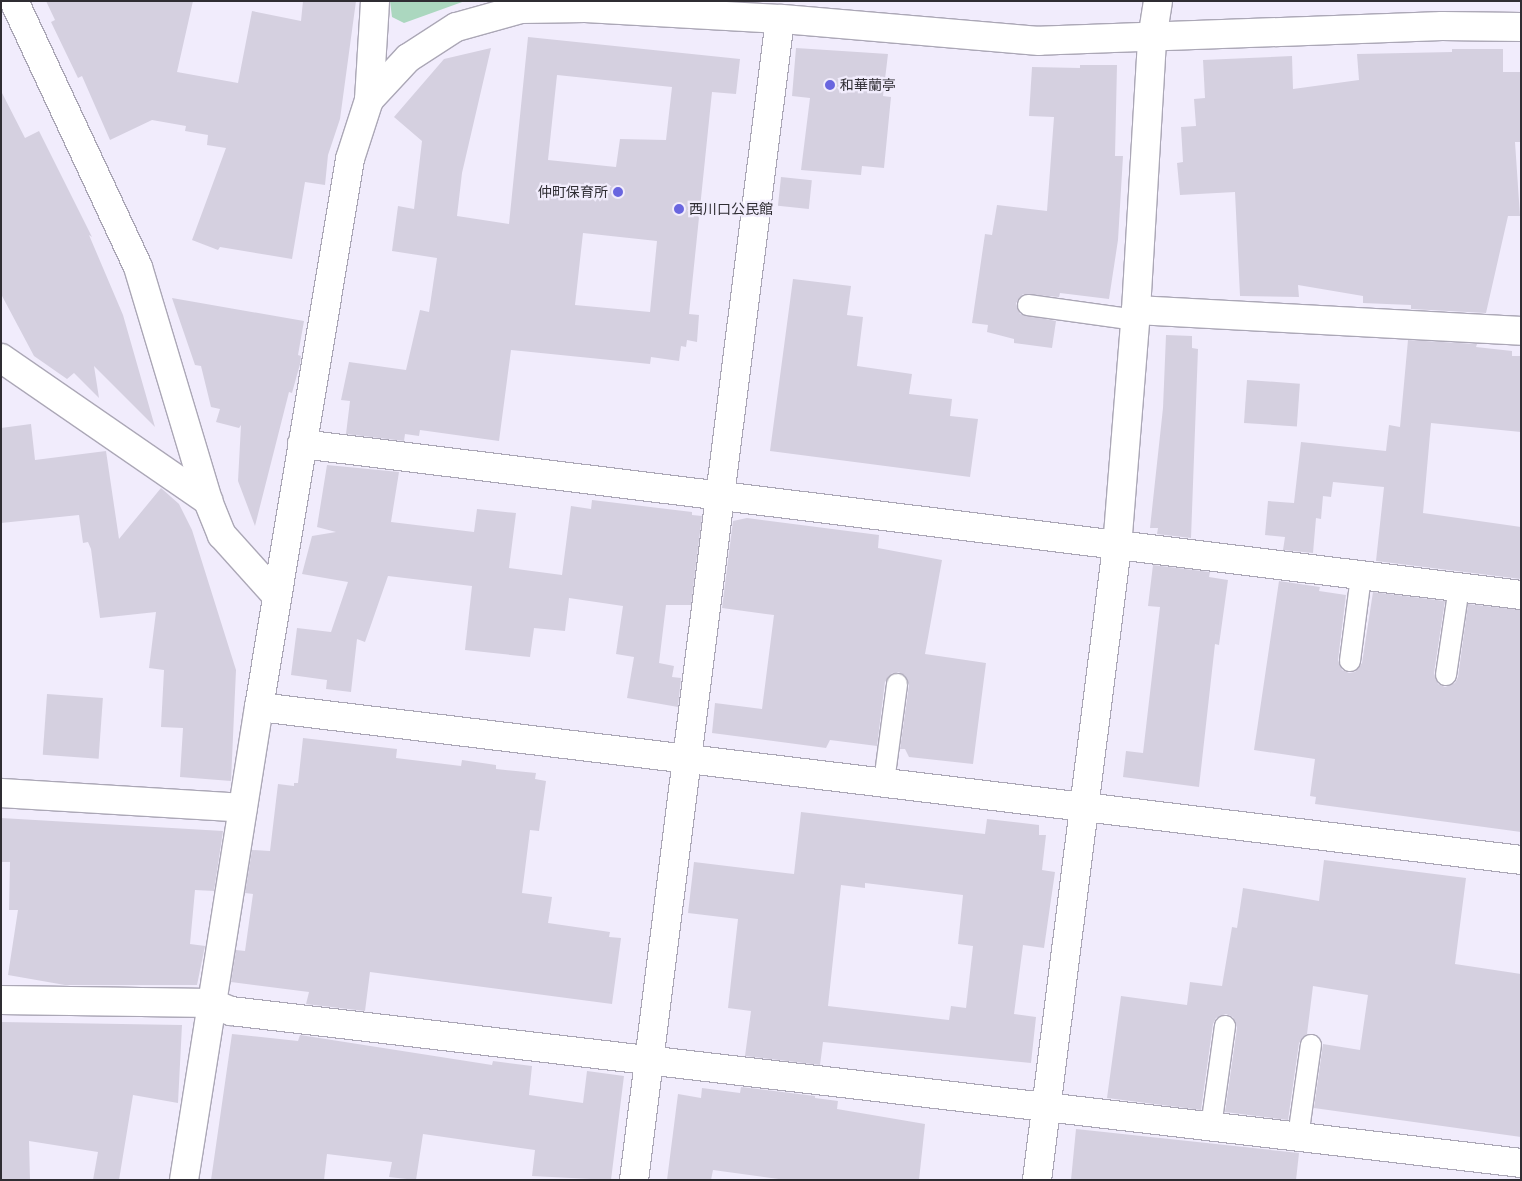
<!DOCTYPE html>
<html>
<head>
<meta charset="utf-8">
<style>
	body { margin:0 }
	#map { position:relative; width:1522px; height:1181px; overflow:hidden; background:#f1ecfc; font-family:"Noto Sans","Noto Sans JP",sans-serif }
	div>[style] { position:absolute }
	.green>* { inset:0; background:#abd7bf }
	.building>* { inset:0; background:#d5d0e0; transform-origin:0 0 }
	.roads { filter:drop-shadow(1px 0 #aba7b6) drop-shadow(-1px 0 #aba7b6) drop-shadow(0 1px #aba7b6) drop-shadow(0 -1px #aba7b6) }
	.service>* { height:20px; margin:-10px; padding:0 10px; transform-origin:10px; border-radius:10px; background:#fff }
	.minor>* { height:28px; margin:-14px; padding:0 14px; transform-origin:14px; border-radius:14px; background:#fff }
	.tertiary>* { height:28px; margin:-14px; padding:0 14px; transform-origin:14px; border-radius:14px; background:#fff }
	.dots>* { width:14px; height:14px; translate:-50% -50%; box-sizing:border-box; border:2px solid #f1ecfc; border-radius:50% }
	span { translate:-50% -50%; white-space:nowrap; text-align:center; line-height:1.15; -webkit-text-stroke:4.5px #f1ecfc; paint-order:stroke }
	.poi-label { font-size:14px; color:#2f2d33 }
	.left { translate:0 -50%; text-align:left }
	.right { translate:-100% -50%; text-align:right }
	.frame { position:absolute; inset:0; border:2px solid #2f2d33; pointer-events:none }
</style>
</head>
<body>
<div id="map">
	<div class="green">
		<div style="clip-path:polygon(390px 1px,465px 1px,404px 23px,392px 17px)"></div>
	</div>
	<div class="building">
		<div style="clip-path:polygon(46px 1px,193px 1px,177px 72px,238px 83px,252px 11px,301px 21px,303px 1px,356px 1px,340px 119px,328px 155px,325px 185px,305px 182px,292px 259px,220px 247px,218px 250px,192px 240px,226px 148px,207px 145px,208px 135px,185px 131px,186px 126px,152px 120px,110px 140px,82px 76px,78px 78px,51px 22px,55px 20px)"></div>
		<div style="clip-path:polygon(evenodd,528px 37px,740px 59px,736px 94px,712px 92px,689px 314px,699px 315px,697px 342px,687px 340px,686px 347px,681px 346px,679px 361px,651px 357px,650px 364px,511px 350px,499px 441px,420px 430px,419px 436px,405px 434px,404px 441px,346px 434px,350px 401px,341px 400px,349px 362px,406px 370px,420px 310px,429px 312px,437px 258px,392px 251px,398px 206px,414px 209px,422px 141px,394px 117px,444px 59px,491px 48px,462px 173px,457px 216px,509px 224px,528px 37px,557px 75px,672px 87px,666px 140px,620px 139px,616px 167px,548px 160px,557px 75px,528px 37px,583px 233px,657px 241px,650px 312px,575px 305px,583px 233px)"></div>
		<div style="clip-path:polygon(796px 48px,888px 54px,883px 96px,891px 97px,884px 168px,862px 166px,861px 175px,801px 170px,810px 98px,792px 96px)"></div>
		<div style="clip-path:polygon(1452px 49px,1503px 49px,1503px 72px,1521px 72px,1521px 142px,1515px 142px,1520px 216px,1508px 216px,1486px 313px,1411px 309px,1411px 305px,1363px 303px,1363px 296px,1298px 285px,1299px 297px,1240px 296px,1235px 192px,1180px 195px,1177px 163px,1183px 162px,1181px 127px,1196px 126px,1194px 99px,1205px 98px,1203px 60px,1292px 56px,1293px 89px,1359px 80px,1357px 54px,1452px 52px)"></div>
		<div style="clip-path:polygon(1080px 65px,1117px 65px,1115px 156px,1123px 156px,1118px 240px,1109px 299px,1060px 293px,1059px 297px,1023px 294px,1016px 303px,1020px 314px,1056px 321px,1052px 348px,1014px 343px,1014px 339px,987px 332px,988px 325px,972px 323px,985px 234px,992px 235px,997px 205px,1047px 211px,1054px 117px,1029px 116px,1032px 67px,1080px 68px)"></div>
		<div style="clip-path:polygon(1px 91px,25px 138px,39px 131px,92px 237px,89px 235px,123px 315px,155px 427px,94px 366px,99px 398px,74px 373px,67px 379px,34px 356px,1px 294px)"></div>
		<div style="left:781px;top:177px;width:31px;height:29px;rotate:6deg"></div>
		<div style="clip-path:polygon(793px 279px,851px 286px,847px 315px,863px 317px,857px 366px,912px 374px,909px 394px,952px 399px,950px 416px,978px 419px,970px 477px,770px 451px)"></div>
		<div style="clip-path:polygon(172px 298px,304px 321px,298px 355px,301px 356px,300px 364px,292px 393px,289px 392px,255px 526px,238px 481px,241px 425px,239px 428px,216px 422px,220px 409px,211px 407px,201px 366px,195px 365px)"></div>
		<div style="clip-path:polygon(1166px 335px,1192px 336px,1192px 348px,1198px 349px,1191px 538px,1157px 534px,1158px 528px,1150px 528px,1163px 408px)"></div>
		<div style="clip-path:polygon(1408px 340px,1477px 344px,1476px 347px,1512px 351px,1512px 356px,1521px 356px,1521px 432px,1431px 423px,1423px 513px,1521px 527px,1521px 579px,1376px 561px,1384px 487px,1333px 482px,1331px 497px,1323px 496px,1321px 519px,1316px 518px,1313px 553px,1283px 550px,1285px 537px,1265px 535px,1268px 501px,1294px 503px,1301px 442px,1386px 451px,1389px 425px,1400px 427px)"></div>
		<div style="left:1247px;top:380px;width:53px;height:43px;rotate:4deg"></div>
		<div style="clip-path:polygon(31px 424px,35px 460px,106px 451px,119px 539px,161px 488px,179px 504px,192px 530px,236px 670px,231px 781px,180px 777px,183px 728px,161px 727px,164px 670px,149px 668px,156px 612px,100px 618px,91px 549px,88px 542px,83px 543px,79px 515px,1px 523px,1px 428px)"></div>
		<div style="clip-path:polygon(327px 465px,399px 472px,391px 522px,474px 532px,477px 509px,516px 513px,509px 568px,562px 575px,571px 506px,591px 509px,592px 500px,692px 512px,692px 515px,702px 516px,691px 605px,666px 605px,659px 663px,674px 666px,672px 677px,681px 678px,678px 707px,627px 698px,634px 657px,616px 654px,623px 606px,569px 598px,565px 631px,534px 628px,530px 657px,465px 650px,472px 586px,388px 576px,365px 642px,357px 639px,351px 692px,326px 689px,327px 680px,291px 675px,297px 628px,331px 632px,348px 582px,302px 574px,312px 536px,336px 532px,317px 527px)"></div>
		<div style="clip-path:polygon(747px 518px,879px 535px,878px 548px,942px 560px,925px 654px,986px 663px,973px 764px,909px 757px,905px 749px,900px 749px,909px 685px,905px 675px,898px 672px,892px 673px,885px 682px,877px 746px,830px 740px,826px 748px,712px 733px,715px 703px,762px 709px,774px 615px,722px 608px,733px 521px)"></div>
		<div style="clip-path:polygon(1153px 565px,1210px 572px,1209px 577px,1228px 580px,1219px 645px,1215px 644px,1199px 787px,1123px 777px,1126px 751px,1143px 753px,1160px 607px,1148px 606px)"></div>
		<div style="clip-path:polygon(1279px 581px,1320px 587px,1319px 591px,1346px 595px,1338px 660px,1342px 670px,1349px 673px,1355px 672px,1362px 663px,1373px 592px,1445px 601px,1434px 673px,1438px 684px,1445px 687px,1455px 683px,1458px 677px,1468px 604px,1521px 610px,1521px 832px,1315px 804px,1316px 797px,1310px 796px,1315px 759px,1254px 750px)"></div>
		<div style="left:47px;top:694px;width:56px;height:61px;rotate:4deg"></div>
		<div style="clip-path:polygon(303px 738px,397px 749px,396px 758px,461px 766px,462px 760px,496px 765px,496px 769px,536px 773px,535px 779px,546px 781px,539px 831px,530px 830px,522px 893px,552px 897px,548px 923px,610px 932px,609px 937px,621px 938px,612px 1004px,370px 972px,365px 1011px,306px 1004px,309px 992px,231px 982px,236px 950px,245px 951px,253px 894px,245px 893px,252px 850px,270px 851px,278px 784px,294px 786px,294px 783px,298px 783px)"></div>
		<div style="clip-path:polygon(evenodd,801px 812px,985px 834px,987px 819px,1039px 825px,1039px 835px,1046px 835px,1042px 870px,1055px 872px,1044px 948px,1023px 945px,1014px 1014px,1036px 1017px,1031px 1063px,823px 1042px,820px 1065px,745px 1056px,751px 1011px,728px 1008px,738px 919px,688px 913px,694px 862px,794px 874px,801px 812px,865px 883px,963px 895px,958px 944px,973px 946px,966px 1008px,951px 1006px,949px 1020px,828px 1006px,841px 885px,865px 888px,865px 883px)"></div>
		<div style="clip-path:polygon(1px 818px,223px 831px,214px 891px,195px 890px,190px 944px,205px 946px,197px 985px,65px 985px,8px 975px,18px 910px,9px 910px,10px 862px,1px 862px)"></div>
		<div style="clip-path:polygon(1324px 860px,1466px 878px,1455px 964px,1521px 974px,1521px 1137px,1314px 1108px,1323px 1044px,1360px 1050px,1368px 995px,1313px 986px,1307px 1034px,1299px 1043px,1288px 1120px,1225px 1112px,1237px 1028px,1233px 1017px,1226px 1014px,1216px 1018px,1213px 1024px,1201px 1110px,1107px 1098px,1121px 996px,1187px 1005px,1190px 982px,1222px 986px,1232px 927px,1237px 928px,1243px 888px,1319px 901px)"></div>
		<div style="clip-path:polygon(1px 1022px,182px 1025px,178px 1103px,133px 1095px,119px 1180px,93px 1180px,98px 1152px,29px 1141px,30px 1180px,1px 1180px)"></div>
		<div style="clip-path:polygon(232px 1034px,298px 1041px,300px 1035px,492px 1065px,493px 1061px,532px 1066px,529px 1095px,583px 1103px,587px 1071px,624px 1076px,611px 1180px,532px 1176px,535px 1150px,423px 1134px,416px 1180px,389px 1177px,392px 1162px,327px 1154px,324px 1180px,211px 1180px)"></div>
		<div style="clip-path:polygon(741px 1087px,815px 1096px,815px 1098px,838px 1101px,837px 1109px,925px 1124px,919px 1180px,786px 1180px,713px 1170px,711px 1180px,667px 1180px,678px 1094px,701px 1098px,702px 1088px,740px 1093px)"></div>
		<div style="clip-path:polygon(1076px 1129px,1299px 1153px,1296px 1180px,1071px 1180px)"></div>
	</div>
	<div class="roads">
		<div class="service">
			<div style="left:1028px;top:305px;width:109px;rotate:7.9deg"></div>
			<div style="left:1350px;top:661px;width:86px;rotate:-82.6deg"></div>
			<div style="left:1446px;top:675px;width:89px;rotate:-81.6deg"></div>
			<div style="left:884px;top:782px;width:99px;rotate:-82.4deg"></div>
			<div style="left:1211px;top:1127px;width:102px;rotate:-82.1deg"></div>
			<div style="left:1298px;top:1137px;width:93px;rotate:-82deg"></div>
		</div>
		<div class="minor">
			<div style="left:369px;top:100px;width:99px;rotate:-86.5deg"></div>
			<div style="left:1136px;top:310px;width:386px;rotate:3.1deg"></div>
			<div style="left:1px;top:358px;width:252px;rotate:34.6deg"></div>
			<div style="left:302px;top:444px;width:1228px;rotate:7.06deg"></div>
			<div style="left:1px;top:1000px;width:210px;rotate:0.8deg"></div>
			<div style="left:211px;top:1003px;width:22px;rotate:22deg"></div>
			<div style="left:231px;top:1011px;width:1299px;rotate:6.72deg"></div>
			<div style="left:184px;top:1180px;width:479px;rotate:-81deg"></div>
			<div style="left:634px;top:1180px;width:1170px;rotate:-82.83deg"></div>
		</div>
		<div class="tertiary">
			<div style="left:14px;top:1px;width:293px;rotate:65deg"></div>
			<div style="left:138px;top:267px;width:244px;rotate:73.3deg"></div>
			<div style="left:208px;top:501px;width:37px;rotate:68deg"></div>
			<div style="left:222px;top:535px;width:79px;rotate:48.1deg"></div>
			<div style="left:1521px;top:27px;width:79px;rotate:-179.3deg"></div>
			<div style="left:1442px;top:26px;width:403px;rotate:177.9deg"></div>
			<div style="left:1039px;top:41px;width:260px;rotate:-175.1deg"></div>
			<div style="left:780px;top:19px;width:195px;rotate:-176.8deg"></div>
			<div style="left:585px;top:8px;width:64px;rotate:179.1deg"></div>
			<div style="left:521px;top:9px;width:67px;rotate:164.5deg"></div>
			<div style="left:456px;top:27px;width:57px;rotate:147.1deg"></div>
			<div style="left:408px;top:58px;width:57px;rotate:132.9deg"></div>
			<div style="left:369px;top:100px;width:62px;rotate:107.9deg"></div>
			<div style="left:350px;top:159px;width:556px;rotate:99.43deg"></div>
			<div style="left:259px;top:707px;width:1271px;rotate:6.91deg"></div>
			<div style="left:1px;top:793px;width:242px;rotate:3.5deg"></div>
			<div style="left:1037px;top:1180px;width:638px;rotate:-82.8deg"></div>
			<div style="left:1117px;top:547px;width:238px;rotate:-85.4deg"></div>
			<div style="left:1136px;top:310px;width:271px;rotate:-86.6deg"></div>
			<div style="left:1152px;top:39px;width:38px;rotate:-81deg"></div>
		</div>
	</div>
	<div class="dots">
		<div style="left:830px;top:85px;background:#6965df"></div>
		<div style="left:618px;top:192px;background:#6965df"></div>
		<div style="left:679px;top:209px;background:#6965df"></div>
	</div>
	<div class="poi-label">
		<span class="left" style="left:840px;top:85px">和華蘭亭</span>
		<span class="right" style="left:608px;top:192px">仲町保育所</span>
		<span class="left" style="left:689px;top:209px">西川口公民館</span>
	</div>
	<div class="frame"></div>
</div>
</body>
</html>
